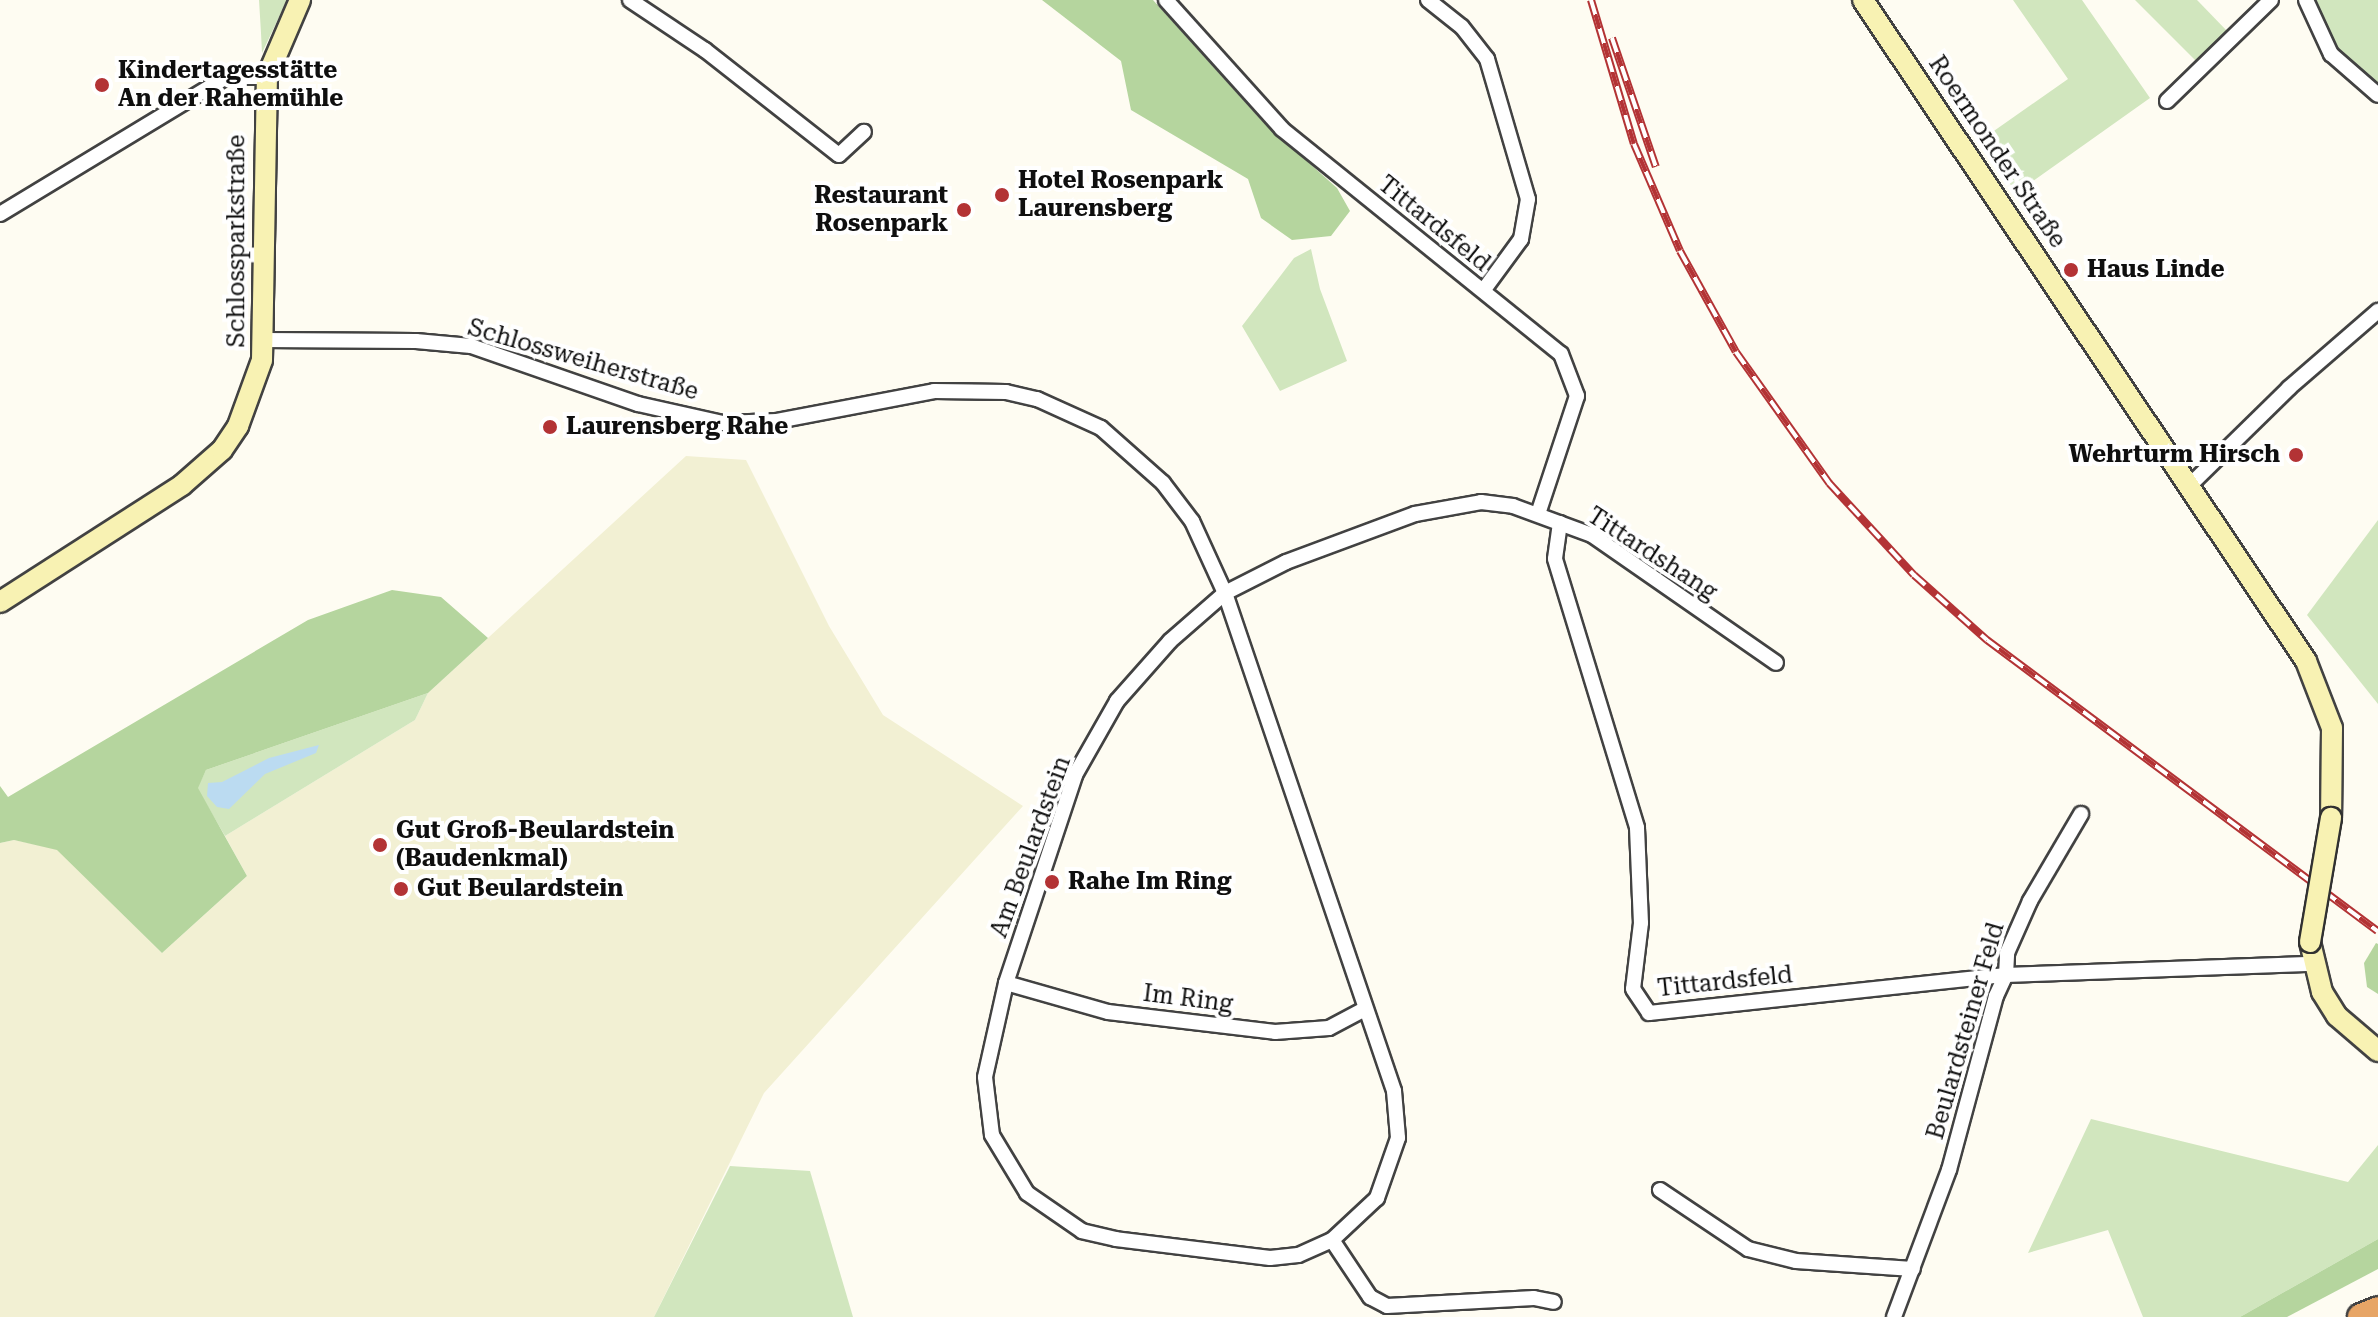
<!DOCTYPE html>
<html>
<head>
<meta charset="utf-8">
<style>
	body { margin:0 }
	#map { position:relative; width:2378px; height:1317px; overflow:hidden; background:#fefcf2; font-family:"Roboto Serif",serif }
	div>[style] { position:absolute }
	.farmland>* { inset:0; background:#f2f0d3 }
	.green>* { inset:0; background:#d1e6be }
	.forest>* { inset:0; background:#b5d59e }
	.water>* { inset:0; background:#bbdbf1 }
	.roads { filter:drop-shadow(2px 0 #424242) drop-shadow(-2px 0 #424242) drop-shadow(0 2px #424242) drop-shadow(0 -2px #424242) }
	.street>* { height:14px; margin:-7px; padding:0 7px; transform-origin:7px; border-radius:7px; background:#fff }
	.secondary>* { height:20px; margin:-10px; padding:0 10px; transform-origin:10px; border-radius:10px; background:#f8f2b3 }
	.highway>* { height:26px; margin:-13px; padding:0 13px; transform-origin:13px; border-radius:13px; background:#e7a566 }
	.rail>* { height:8px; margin-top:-4px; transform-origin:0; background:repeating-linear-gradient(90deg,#fff 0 15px,#b33335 0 30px); box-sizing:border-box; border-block:2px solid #b33335 }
	.bridges { filter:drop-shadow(2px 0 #313131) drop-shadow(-2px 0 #313131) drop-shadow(0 2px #313131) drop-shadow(0 -2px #313131) }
	.secondary-bridge>* { height:20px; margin:-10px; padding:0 10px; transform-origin:10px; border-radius:10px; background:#f8f2b3 }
	.dots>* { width:22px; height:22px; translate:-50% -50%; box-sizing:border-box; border:4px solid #fff; border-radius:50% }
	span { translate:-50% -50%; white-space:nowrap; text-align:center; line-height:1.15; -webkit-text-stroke:8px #fff; paint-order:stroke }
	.poi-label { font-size:24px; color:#0f0f0f; font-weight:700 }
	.left { translate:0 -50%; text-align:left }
	.right { translate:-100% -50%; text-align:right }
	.street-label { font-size:24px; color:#0f0f0f }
</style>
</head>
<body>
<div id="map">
	<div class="farmland">
		<div style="clip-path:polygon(686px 456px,746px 460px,829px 626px,883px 715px,1023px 806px,764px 1093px,654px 1317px,0 1317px,0 843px,14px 840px,57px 849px,162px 953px,247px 876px,225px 836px,415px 720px,428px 693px)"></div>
	</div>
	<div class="green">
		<div style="clip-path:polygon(259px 0,287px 0,262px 53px,261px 33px)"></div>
		<div style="clip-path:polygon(2013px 0,2082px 0,2150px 98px,2016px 193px,1981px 140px,2068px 79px)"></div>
		<div style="clip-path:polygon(2135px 0,2197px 0,2228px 32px,2197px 62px)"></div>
		<div style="clip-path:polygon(2316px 0,2378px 0,2378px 85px,2339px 51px)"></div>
		<div style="clip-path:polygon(1311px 249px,1320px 289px,1347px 361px,1280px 391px,1242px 326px,1294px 258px)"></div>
		<div style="clip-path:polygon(2378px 520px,2378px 704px,2307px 615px)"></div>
		<div style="clip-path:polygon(428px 693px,415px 720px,225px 836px,197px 788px,206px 770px)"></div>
		<div style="clip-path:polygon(2091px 1119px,2348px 1182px,2378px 1145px,2378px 1239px,2240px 1317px,2143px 1317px,2108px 1230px,2028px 1253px)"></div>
		<div style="clip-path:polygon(730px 1166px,810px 1171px,853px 1317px,654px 1317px)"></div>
	</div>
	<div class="forest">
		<div style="clip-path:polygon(1042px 0,1153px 0,1262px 121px,1337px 188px,1350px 211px,1331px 236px,1292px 240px,1261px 218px,1248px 179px,1131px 110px,1121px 61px)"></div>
		<div style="clip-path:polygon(392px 590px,441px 597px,488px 638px,428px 693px,206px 770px,198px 788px,247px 876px,162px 953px,57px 850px,14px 840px,0 843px,0 786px,8px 797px,308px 620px)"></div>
		<div style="clip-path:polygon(2376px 943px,2378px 944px,2378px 994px,2367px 987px,2364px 963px)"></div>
		<div style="clip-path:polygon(2378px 1239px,2378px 1269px,2287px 1317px,2240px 1317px)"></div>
	</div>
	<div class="water">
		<div style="clip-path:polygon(319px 745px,316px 753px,265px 774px,229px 809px,217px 807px,207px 796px,208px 783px,222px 782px,269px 758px)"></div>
	</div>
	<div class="roads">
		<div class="street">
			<div style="left:630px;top:0;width:90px;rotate:33.7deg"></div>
			<div style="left:705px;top:50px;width:170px;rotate:38.1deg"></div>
			<div style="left:839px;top:155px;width:34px;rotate:-43deg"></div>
			<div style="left:1166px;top:0;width:173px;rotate:48deg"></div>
			<div style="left:1282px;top:129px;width:358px;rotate:38.9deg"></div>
			<div style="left:1561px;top:354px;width:45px;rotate:69.1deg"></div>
			<div style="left:1577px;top:396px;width:124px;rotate:108.3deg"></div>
			<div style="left:1428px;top:0;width:43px;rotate:38.5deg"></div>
			<div style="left:1462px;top:27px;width:41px;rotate:52deg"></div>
			<div style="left:1487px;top:59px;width:146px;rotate:73.7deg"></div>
			<div style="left:1528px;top:199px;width:41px;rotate:99.9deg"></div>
			<div style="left:1521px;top:239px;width:64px;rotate:126.2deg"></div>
			<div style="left:2306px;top:0;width:60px;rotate:65.2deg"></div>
			<div style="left:2331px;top:54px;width:62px;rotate:41.1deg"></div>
			<div style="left:2167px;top:101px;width:145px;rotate:-44.2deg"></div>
			<div style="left:0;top:214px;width:264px;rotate:-31.2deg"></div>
			<div style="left:226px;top:77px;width:41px"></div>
			<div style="left:263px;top:340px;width:153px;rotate:0.4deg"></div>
			<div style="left:416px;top:341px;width:55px;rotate:5.2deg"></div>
			<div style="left:471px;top:346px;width:177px;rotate:19.2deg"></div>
			<div style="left:638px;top:404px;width:86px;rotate:12.7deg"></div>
			<div style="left:722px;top:423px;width:55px;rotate:-2.1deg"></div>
			<div style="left:777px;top:421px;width:160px;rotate:-10.8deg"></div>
			<div style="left:934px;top:391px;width:72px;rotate:0.8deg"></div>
			<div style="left:1006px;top:392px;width:32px;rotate:13deg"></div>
			<div style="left:1037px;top:399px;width:70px;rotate:24.4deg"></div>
			<div style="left:1101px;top:428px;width:83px;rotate:41.6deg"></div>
			<div style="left:1163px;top:483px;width:48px;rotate:52.7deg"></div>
			<div style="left:1192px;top:521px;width:79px;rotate:65.4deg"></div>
			<div style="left:1225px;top:593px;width:526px;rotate:71.25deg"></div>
			<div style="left:1394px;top:1091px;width:47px;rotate:85.1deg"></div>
			<div style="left:1398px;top:1138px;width:64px;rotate:109.3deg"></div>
			<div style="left:1377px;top:1198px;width:62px;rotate:137deg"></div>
			<div style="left:1332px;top:1240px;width:37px;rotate:156deg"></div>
			<div style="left:1298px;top:1255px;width:28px;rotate:174deg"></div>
			<div style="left:1270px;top:1258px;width:155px;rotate:-173deg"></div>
			<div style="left:1116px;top:1239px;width:35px;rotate:-167deg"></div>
			<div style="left:1082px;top:1231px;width:67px;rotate:-145.4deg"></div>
			<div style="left:1027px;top:1193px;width:68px;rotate:-121.1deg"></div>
			<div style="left:992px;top:1135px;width:58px;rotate:-96.9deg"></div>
			<div style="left:985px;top:1077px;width:96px;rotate:-77.4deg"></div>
			<div style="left:1006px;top:983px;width:219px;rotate:-71.6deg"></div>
			<div style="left:1075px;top:775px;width:85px;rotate:-60.4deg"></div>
			<div style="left:1117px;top:701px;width:80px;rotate:-48.5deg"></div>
			<div style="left:1170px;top:641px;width:73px;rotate:-41.1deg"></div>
			<div style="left:1225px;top:593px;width:68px;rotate:-26.9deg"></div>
			<div style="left:1286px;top:562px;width:138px;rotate:-20.4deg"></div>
			<div style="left:1415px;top:514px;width:67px;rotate:-10.3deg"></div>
			<div style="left:1481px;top:502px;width:32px;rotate:7deg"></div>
			<div style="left:1513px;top:506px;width:84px;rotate:20.2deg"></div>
			<div style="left:1592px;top:535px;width:224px;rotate:34.8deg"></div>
			<div style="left:2189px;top:486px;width:140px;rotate:-44.4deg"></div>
			<div style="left:2289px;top:388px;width:118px;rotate:-40.9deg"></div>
			<div style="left:1560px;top:523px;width:36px;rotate:98deg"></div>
			<div style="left:1555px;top:559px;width:281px;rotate:73deg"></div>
			<div style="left:1637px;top:828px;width:95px;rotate:87.6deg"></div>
			<div style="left:1641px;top:923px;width:66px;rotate:96.9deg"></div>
			<div style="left:1633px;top:989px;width:29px;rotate:56deg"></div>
			<div style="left:1649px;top:1013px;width:359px;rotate:-6.1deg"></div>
			<div style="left:2006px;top:975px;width:307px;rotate:-2.1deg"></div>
			<div style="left:1006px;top:983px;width:106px;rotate:15.9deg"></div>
			<div style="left:1108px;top:1012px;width:168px;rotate:6.8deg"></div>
			<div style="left:1275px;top:1032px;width:54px;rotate:-4.2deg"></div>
			<div style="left:1329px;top:1028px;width:40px;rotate:-28deg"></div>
			<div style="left:1660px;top:1190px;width:106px;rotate:33.8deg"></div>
			<div style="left:1748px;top:1249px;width:49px;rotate:14deg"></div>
			<div style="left:1796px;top:1261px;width:117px;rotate:3.9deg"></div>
			<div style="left:1332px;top:1240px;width:69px;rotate:56.3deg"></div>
			<div style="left:1370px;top:1297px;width:19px;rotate:28deg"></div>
			<div style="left:1387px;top:1306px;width:147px;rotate:-3.1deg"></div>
			<div style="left:1534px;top:1298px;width:20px;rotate:11deg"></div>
			<div style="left:1894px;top:1317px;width:157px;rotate:-69.5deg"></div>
			<div style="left:1949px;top:1170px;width:180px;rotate:-74.9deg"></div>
			<div style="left:1996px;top:996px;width:23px;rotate:-65deg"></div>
			<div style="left:2006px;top:975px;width:22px;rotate:-87deg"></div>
			<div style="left:2007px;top:953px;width:57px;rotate:-66.1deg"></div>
			<div style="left:2030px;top:901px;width:101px;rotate:-59.6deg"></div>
		</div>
		<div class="secondary">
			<div style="left:1863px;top:0;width:796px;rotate:56.17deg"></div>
			<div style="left:2306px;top:661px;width:72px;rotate:68.8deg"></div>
			<div style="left:2332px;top:728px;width:90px;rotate:90.6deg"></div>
			<div style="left:0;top:602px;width:216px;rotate:-32.7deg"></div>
			<div style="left:182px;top:485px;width:53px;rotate:-41.2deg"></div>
			<div style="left:222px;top:450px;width:29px;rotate:-56deg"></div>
			<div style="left:238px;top:426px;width:70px;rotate:-70deg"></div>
			<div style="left:262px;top:360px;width:283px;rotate:-89deg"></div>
			<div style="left:267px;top:77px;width:84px;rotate:-66.8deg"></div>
			<div style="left:2310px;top:942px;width:51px;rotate:76.5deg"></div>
			<div style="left:2322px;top:992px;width:28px;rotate:58deg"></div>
			<div style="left:2337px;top:1016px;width:54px;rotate:40.5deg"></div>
		</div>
		<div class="highway">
			<div style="left:2361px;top:1317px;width:18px;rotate:-22deg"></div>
		</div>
	</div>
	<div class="rail">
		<div style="left:1591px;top:0;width:150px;rotate:73.4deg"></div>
		<div style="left:1634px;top:144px;width:116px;rotate:66.7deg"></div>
		<div style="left:1680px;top:251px;width:115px;rotate:61deg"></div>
		<div style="left:1736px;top:352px;width:161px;rotate:54.6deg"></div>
		<div style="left:1829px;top:483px;width:125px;rotate:47.3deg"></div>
		<div style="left:1914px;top:575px;width:98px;rotate:41.7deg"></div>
		<div style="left:1987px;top:640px;width:487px;rotate:36.7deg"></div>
		<div style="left:1612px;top:38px;width:136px;rotate:71.2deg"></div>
	</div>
	<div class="bridges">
		<div class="secondary-bridge">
			<div style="left:2310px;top:942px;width:126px;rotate:-80.4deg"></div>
		</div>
	</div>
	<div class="dots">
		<div style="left:102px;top:85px;background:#b33335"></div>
		<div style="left:1002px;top:195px;background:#b33335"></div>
		<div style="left:964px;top:210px;background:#b33335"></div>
		<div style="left:2071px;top:270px;background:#b33335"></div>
		<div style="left:550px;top:427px;background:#b33335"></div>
		<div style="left:2296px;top:455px;background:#b33335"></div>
		<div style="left:380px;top:845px;background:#b33335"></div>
		<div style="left:1052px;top:882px;background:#b33335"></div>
		<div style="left:401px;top:889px;background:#b33335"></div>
	</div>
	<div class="poi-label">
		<span class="left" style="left:118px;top:85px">Kindertagesstätte<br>An der Rahemühle</span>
		<span class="left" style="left:1018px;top:195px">Hotel Rosenpark<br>Laurensberg</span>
		<span class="right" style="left:948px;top:210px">Restaurant<br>Rosenpark</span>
		<span class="left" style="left:2087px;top:270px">Haus Linde</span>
		<span class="left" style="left:566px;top:427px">Laurensberg Rahe</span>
		<span class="right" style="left:2280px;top:455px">Wehrturm Hirsch</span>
		<span class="left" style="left:396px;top:845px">Gut Groß-Beulardstein<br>(Baudenkmal)</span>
		<span class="left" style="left:1068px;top:882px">Rahe Im Ring</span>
		<span class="left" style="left:417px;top:889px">Gut Beulardstein</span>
	</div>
	<div class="street-label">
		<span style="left:1997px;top:152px;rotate:56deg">Roermonder Straße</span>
		<span style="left:1434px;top:224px;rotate:39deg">Tittardsfeld</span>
		<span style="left:237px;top:241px;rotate:-90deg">Schlossparkstraße</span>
		<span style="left:583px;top:360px;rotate:16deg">Schlossweiherstraße</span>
		<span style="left:1652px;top:554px;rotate:33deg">Tittardshang</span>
		<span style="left:1031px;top:847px;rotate:-70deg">Am Beulardstein</span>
		<span style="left:1725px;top:982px;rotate:-6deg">Tittardsfeld</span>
		<span style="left:1188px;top:999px;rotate:7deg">Im Ring</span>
		<span style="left:1966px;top:1031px;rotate:-74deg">Beulardsteiner Feld</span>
	</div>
</div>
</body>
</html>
